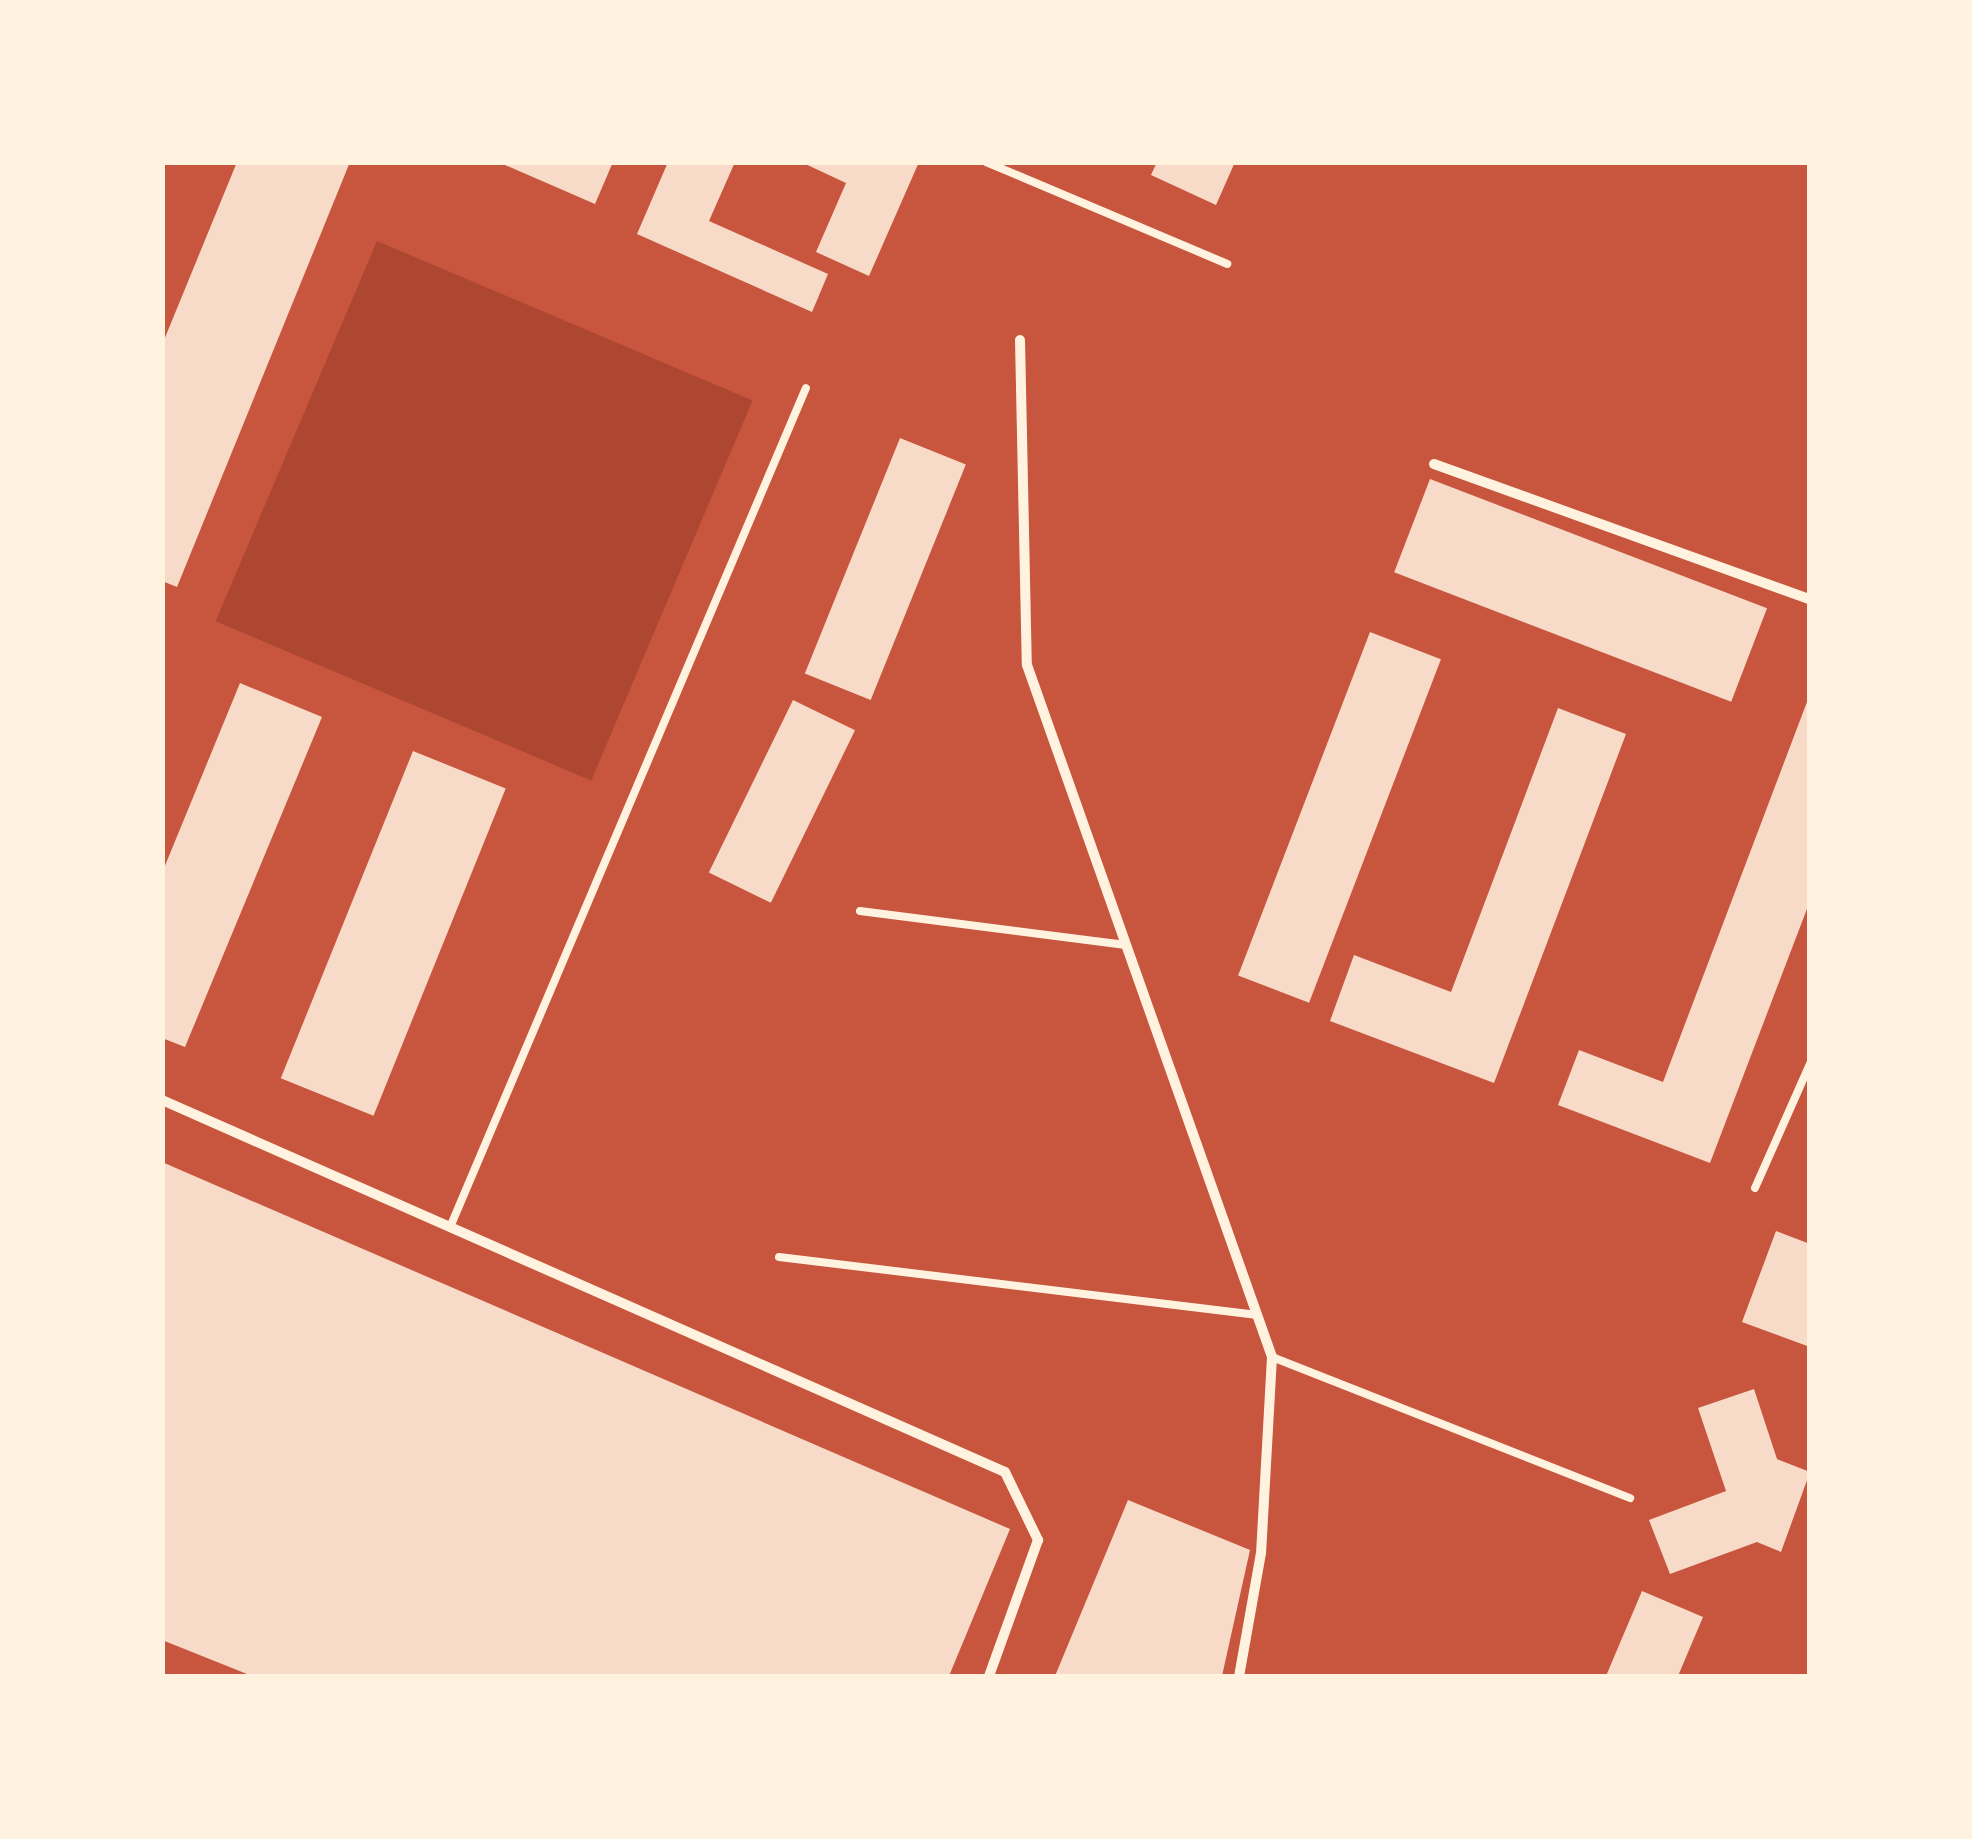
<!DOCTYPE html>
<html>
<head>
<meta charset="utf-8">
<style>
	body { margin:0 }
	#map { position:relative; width:1972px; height:1839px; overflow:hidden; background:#c8553d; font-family:"Exo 2",sans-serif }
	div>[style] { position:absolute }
	.green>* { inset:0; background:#ae4732; transform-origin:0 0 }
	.building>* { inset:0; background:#f7dbc8; transform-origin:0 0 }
	.service>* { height:8px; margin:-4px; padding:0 4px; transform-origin:4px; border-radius:4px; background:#fff3e0 }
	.minor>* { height:10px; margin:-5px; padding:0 5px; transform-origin:5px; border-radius:5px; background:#fff3e0 }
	span { translate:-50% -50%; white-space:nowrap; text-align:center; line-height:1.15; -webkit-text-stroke:10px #fff3e0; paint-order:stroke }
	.frame { position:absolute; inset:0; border:165px solid #fff3e0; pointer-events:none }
</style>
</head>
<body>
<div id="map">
	<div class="green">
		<div style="left:377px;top:241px;width:408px;height:413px;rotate:23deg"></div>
	</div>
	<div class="building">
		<div style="clip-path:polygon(237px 162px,350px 162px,177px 587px,162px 581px,162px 345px)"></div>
		<div style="clip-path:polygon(498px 162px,613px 162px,595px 204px)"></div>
		<div style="clip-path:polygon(668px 162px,735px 162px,709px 221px,828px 274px,812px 312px,637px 234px)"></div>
		<div style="clip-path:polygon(801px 162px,919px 162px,869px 276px,816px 252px,846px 183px)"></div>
		<div style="clip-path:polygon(1157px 162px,1235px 162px,1216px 205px,1151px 175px)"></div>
		<div style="left:900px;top:438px;width:71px;height:254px;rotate:22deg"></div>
		<div style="left:1430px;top:479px;width:361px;height:100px;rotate:21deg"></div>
		<div style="left:1370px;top:632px;width:76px;height:368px;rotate:21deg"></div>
		<div style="clip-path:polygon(240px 683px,322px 717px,185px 1047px,162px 1038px,162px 873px)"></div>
		<div style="clip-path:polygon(1810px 694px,1810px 901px,1710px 1163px,1558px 1105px,1579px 1050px,1663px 1082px)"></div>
		<div style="left:793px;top:700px;width:69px;height:192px;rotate:26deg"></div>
		<div style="clip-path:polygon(1558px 708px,1626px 734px,1494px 1083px,1330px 1021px,1354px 955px,1451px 992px)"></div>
		<div style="left:413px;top:751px;width:100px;height:353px;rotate:22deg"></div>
		<div style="clip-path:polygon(162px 1162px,1010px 1529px,949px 1676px,252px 1676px,162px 1640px)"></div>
		<div style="clip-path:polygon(1776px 1231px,1810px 1244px,1810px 1347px,1742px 1322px)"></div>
		<div style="clip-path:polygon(1754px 1389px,1777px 1459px,1810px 1472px,1781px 1552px,1757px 1542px,1670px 1574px,1649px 1520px,1726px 1491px,1698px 1408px)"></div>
		<div style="clip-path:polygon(1128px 1500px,1250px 1550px,1222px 1676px,1055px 1676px)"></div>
		<div style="clip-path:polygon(1642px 1591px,1703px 1617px,1678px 1676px,1606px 1676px)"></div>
	</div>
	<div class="service">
		<div style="left:986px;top:162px;width:262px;rotate:22.9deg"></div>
		<div style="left:860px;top:911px;width:268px;rotate:7.3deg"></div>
		<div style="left:1755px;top:1188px;width:136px;rotate:-66.1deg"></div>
		<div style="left:451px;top:1225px;width:909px;rotate:-67.02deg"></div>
		<div style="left:779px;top:1257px;width:482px;rotate:6.9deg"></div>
		<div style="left:1272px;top:1357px;width:385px;rotate:21.5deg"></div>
	</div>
	<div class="minor">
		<div style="left:1020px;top:340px;width:325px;rotate:88.8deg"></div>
		<div style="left:1027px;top:665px;width:734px;rotate:70.5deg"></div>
		<div style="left:1272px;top:1357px;width:196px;rotate:93.2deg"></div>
		<div style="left:1261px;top:1553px;width:125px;rotate:100.1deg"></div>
		<div style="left:1434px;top:464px;width:400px;rotate:19.8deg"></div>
		<div style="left:162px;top:1100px;width:921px;rotate:23.81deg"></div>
		<div style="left:1005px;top:1472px;width:76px;rotate:64.1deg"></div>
		<div style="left:1038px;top:1540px;width:145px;rotate:109.8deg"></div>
	</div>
	<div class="frame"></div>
</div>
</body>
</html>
